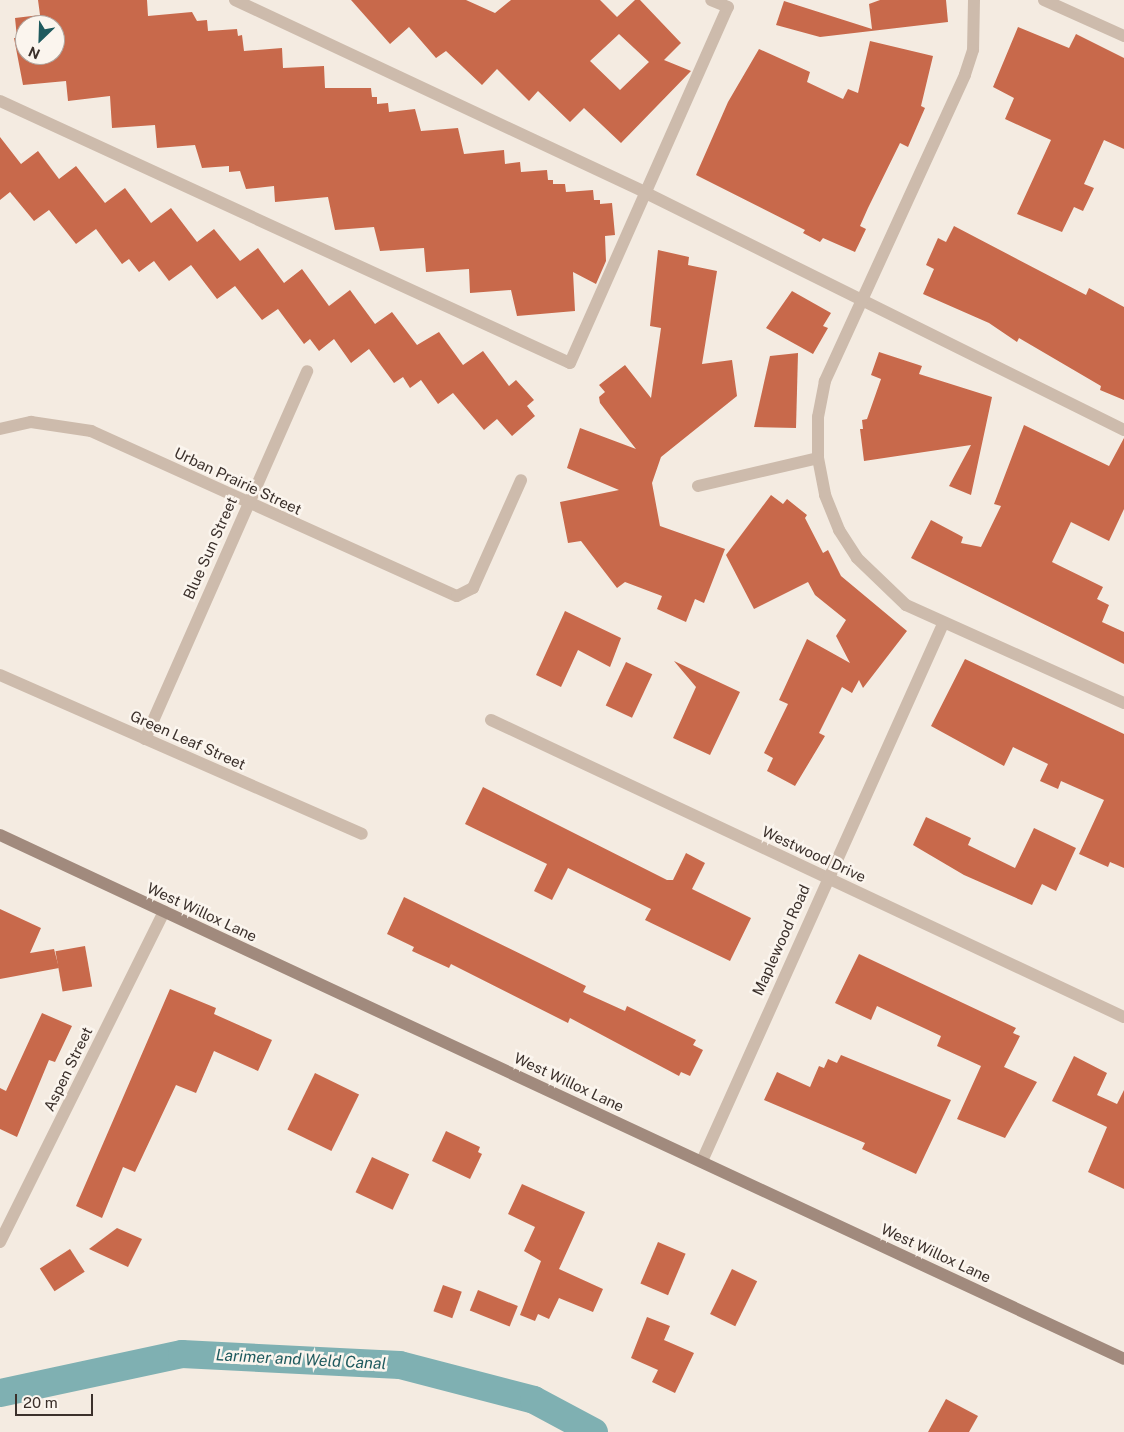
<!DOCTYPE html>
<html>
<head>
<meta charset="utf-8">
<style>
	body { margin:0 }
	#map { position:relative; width:1124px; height:1432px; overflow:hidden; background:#f4ebe1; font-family:"Public Sans",sans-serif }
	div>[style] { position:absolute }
	.canal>* { height:28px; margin:-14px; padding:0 14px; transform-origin:14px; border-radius:14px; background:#7fb0b2 }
	.building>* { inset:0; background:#c8694b; transform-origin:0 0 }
	.minor>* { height:12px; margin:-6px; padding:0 6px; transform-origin:6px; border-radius:6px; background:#cdbbac }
	.secondary>* { height:12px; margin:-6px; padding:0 6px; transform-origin:6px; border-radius:6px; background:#a18a7d }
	span { translate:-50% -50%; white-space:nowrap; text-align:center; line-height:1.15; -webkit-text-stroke:5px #fbf5ee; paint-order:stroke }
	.street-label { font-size:15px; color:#3b302b }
	.water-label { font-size:16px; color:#1f5a5e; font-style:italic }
	.north { position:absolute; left:15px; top:15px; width:50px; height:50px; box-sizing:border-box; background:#fbf5ee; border:1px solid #aea6a0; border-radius:50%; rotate:204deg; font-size:14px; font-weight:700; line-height:20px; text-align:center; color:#3b302b }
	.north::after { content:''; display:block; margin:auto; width:18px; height:22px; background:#1f5a5e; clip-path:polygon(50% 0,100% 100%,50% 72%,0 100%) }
	.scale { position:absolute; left:15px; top:1394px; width:78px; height:22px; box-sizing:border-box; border:2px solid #3b302b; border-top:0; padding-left:6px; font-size:15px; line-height:18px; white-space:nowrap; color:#3b302b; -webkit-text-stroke:4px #fbf5ee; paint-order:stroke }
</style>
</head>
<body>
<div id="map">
	<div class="canal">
		<div style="left:0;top:1393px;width:186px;rotate:-12.1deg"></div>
		<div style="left:182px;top:1354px;width:218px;rotate:2.9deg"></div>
		<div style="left:400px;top:1365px;width:138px;rotate:14.6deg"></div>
		<div style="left:534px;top:1400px;width:68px;rotate:28.1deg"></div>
	</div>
	<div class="building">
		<div style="clip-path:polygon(evenodd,38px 0,147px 0,148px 16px,192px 12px,197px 21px,207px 20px,208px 31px,237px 29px,238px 36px,242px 35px,244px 51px,282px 48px,283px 68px,324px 66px,325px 88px,371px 88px,372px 97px,377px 97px,377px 104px,388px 103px,389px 112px,415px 109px,421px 131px,458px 128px,464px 154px,504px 150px,505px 164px,520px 162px,521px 172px,547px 170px,548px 180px,553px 180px,553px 184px,565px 184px,566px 192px,593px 190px,594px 200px,600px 200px,600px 204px,612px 203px,615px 235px,605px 236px,606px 261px,596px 284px,573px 272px,575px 311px,517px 316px,511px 290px,470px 293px,469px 269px,426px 272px,424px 248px,380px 251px,374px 227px,335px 230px,328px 197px,275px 202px,274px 186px,246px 189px,240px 171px,229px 172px,229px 166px,202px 168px,195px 145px,157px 148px,155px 125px,112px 128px,110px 96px,68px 101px,66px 81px,23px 85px,14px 38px,17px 38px,15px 18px,40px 15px,38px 0,25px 25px,55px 25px,55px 55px,25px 55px,25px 25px)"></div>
		<div style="clip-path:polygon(evenodd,351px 0,466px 0,495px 13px,511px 0,600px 0,617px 17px,635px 0,640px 0,681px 43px,664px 60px,691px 71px,621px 143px,584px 108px,570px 122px,538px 91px,529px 101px,497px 69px,482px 85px,446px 51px,436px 58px,409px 27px,390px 44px,351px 0,619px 34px,649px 62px,620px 90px,590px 61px,619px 34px)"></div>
		<div style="clip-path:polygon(880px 0,946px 0,948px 22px,820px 37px,776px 25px,784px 1px,872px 29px,869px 4px)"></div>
		<div style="clip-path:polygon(1018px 27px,1069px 48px,1076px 34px,1124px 58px,1124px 149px,1104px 140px,1084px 184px,1094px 188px,1083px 211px,1074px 207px,1062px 232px,1017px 214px,1051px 140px,1005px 119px,1014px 98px,993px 87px)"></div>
		<div style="clip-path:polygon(870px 41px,933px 56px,921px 106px,925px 108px,908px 147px,900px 143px,868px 208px,860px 226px,866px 229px,855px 252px,823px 238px,820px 242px,803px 233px,805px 230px,696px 175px,728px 102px,759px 49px,810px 72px,807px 82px,843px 99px,848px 89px,858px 93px)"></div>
		<div style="clip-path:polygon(0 137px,21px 164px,38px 151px,59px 179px,76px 166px,105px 203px,125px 188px,151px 223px,171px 208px,197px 242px,214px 229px,240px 261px,258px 248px,284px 283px,302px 269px,329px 306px,350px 290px,375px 324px,392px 312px,417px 345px,439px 332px,463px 365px,483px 351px,509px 386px,516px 380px,534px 400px,527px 406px,535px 416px,512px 436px,497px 419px,484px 430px,453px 393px,438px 404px,421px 380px,410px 388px,403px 377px,394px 383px,369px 349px,351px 363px,334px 339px,319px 351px,310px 339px,304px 344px,278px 309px,262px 320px,235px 286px,217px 299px,191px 265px,169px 281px,154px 261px,139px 272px,129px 259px,122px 264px,96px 229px,76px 244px,49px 210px,34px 221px,10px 192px,0 200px)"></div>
		<div style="clip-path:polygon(954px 226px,1086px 295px,1089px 288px,1124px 307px,1124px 400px,1100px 390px,1101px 386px,1019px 338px,1017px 342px,989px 323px,923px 294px,934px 269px,926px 265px,938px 238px,946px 242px)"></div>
		<div style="clip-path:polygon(658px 250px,689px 257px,688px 265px,717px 271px,702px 364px,732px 360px,737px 396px,661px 457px,652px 483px,660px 526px,725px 549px,704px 603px,695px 599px,686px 622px,657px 609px,662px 596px,625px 582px,617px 588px,581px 541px,568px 543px,560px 502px,619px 490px,567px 468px,580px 428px,636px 449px,600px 403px,599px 397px,605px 392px,599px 385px,625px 365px,651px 398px,661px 328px,650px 326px)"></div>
		<div style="clip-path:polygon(792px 291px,831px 313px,823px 326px,828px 328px,813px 354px,766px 328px)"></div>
		<div style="clip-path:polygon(879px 352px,922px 366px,919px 374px,992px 397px,971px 495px,949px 486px,971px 445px,864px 461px,860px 429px,863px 429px,862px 420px,867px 419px,881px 379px,871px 375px)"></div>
		<div style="clip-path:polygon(798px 353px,796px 428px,754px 427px,770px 356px)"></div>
		<div style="clip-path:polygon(1024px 425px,1109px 466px,1124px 438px,1124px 509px,1109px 541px,1071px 522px,1052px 562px,1103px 587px,1097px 599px,1109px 605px,1102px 622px,1124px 632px,1124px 664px,911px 558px,931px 520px,963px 537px,961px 543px,981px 547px,1001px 506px,994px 504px)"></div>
		<div style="clip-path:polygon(771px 495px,783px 504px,787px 499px,807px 515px,805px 518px,823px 553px,828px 550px,841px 576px,907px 631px,863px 688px,859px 680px,852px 693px,842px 687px,819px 733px,825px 736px,795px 786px,767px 771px,773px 758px,764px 753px,788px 704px,779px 700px,807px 639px,850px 663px,836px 636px,846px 620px,815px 595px,808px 582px,754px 609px,726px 555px)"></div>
		<div style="clip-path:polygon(565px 611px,621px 638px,610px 667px,578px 650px,561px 687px,536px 675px)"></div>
		<div style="clip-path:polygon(965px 659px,1124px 734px,1124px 868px,1110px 862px,1108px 867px,1079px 854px,1104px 800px,1061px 781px,1058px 789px,1040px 781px,1048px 764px,1013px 747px,1004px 766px,931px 726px)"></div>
		<div style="clip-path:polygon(674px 661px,740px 692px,710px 755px,673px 738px,696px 687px)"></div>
		<div style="left:626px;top:662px;width:29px;height:48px;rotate:25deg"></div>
		<div style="clip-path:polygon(483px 787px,667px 880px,673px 880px,686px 853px,705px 863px,692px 889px,751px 918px,730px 961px,645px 920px,651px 909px,568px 868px,552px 900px,534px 891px,547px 864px,465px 824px)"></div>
		<div style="clip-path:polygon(926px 817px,971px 838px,968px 845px,1015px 868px,1034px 828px,1076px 848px,1056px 891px,1042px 884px,1032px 905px,964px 875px,913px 845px)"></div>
		<div style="clip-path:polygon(404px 897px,586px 986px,583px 992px,625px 1011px,627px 1006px,696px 1040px,693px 1045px,703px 1050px,690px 1076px,681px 1072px,679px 1076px,570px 1018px,568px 1023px,451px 964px,449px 968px,412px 951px,414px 947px,387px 934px)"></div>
		<div style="clip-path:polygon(0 909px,41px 928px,30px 953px,54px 949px,59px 968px,0 979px)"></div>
		<div style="left:85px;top:946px;width:41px;height:30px;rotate:80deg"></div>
		<div style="clip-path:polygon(859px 954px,1016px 1028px,1013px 1033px,1020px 1036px,1004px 1067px,1037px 1082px,1005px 1138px,957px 1119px,981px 1066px,937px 1046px,941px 1036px,877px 1006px,871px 1020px,835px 1003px)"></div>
		<div style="clip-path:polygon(170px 989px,216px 1008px,214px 1014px,272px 1040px,258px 1071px,214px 1051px,196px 1093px,176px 1085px,135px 1172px,123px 1167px,102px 1218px,76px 1206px)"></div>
		<div style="clip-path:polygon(42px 1013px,72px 1026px,55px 1062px,49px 1060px,17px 1137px,0 1129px,0 1088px,6px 1091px)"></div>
		<div style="clip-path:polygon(841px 1055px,951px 1100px,916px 1174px,862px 1149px,865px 1143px,764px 1100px,777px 1072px,810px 1087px,819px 1066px,824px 1068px,828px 1059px,837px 1063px)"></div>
		<div style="clip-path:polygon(1074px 1056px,1107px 1073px,1097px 1095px,1117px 1104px,1124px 1090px,1124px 1189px,1088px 1172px,1107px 1127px,1052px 1101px)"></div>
		<div style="left:315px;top:1073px;width:49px;height:63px;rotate:26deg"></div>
		<div style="clip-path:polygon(446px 1131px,480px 1147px,478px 1152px,482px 1154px,470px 1179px,432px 1161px)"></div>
		<div style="left:372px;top:1157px;width:41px;height:39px;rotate:25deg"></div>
		<div style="clip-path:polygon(522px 1184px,585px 1212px,559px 1269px,603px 1289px,593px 1312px,559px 1298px,549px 1319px,538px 1314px,535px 1321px,520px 1315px,541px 1261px,524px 1251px,535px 1227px,508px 1214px)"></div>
		<div style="clip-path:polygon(117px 1228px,142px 1239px,128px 1267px,89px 1249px)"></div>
		<div style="left:658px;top:1242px;width:30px;height:45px;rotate:23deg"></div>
		<div style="left:70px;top:1249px;width:27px;height:36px;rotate:57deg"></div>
		<div style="left:732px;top:1269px;width:28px;height:50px;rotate:26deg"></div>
		<div style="left:443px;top:1285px;width:20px;height:28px;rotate:20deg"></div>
		<div style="left:478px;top:1290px;width:43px;height:22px;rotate:22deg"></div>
		<div style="clip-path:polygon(647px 1317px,670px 1326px,664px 1340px,694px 1353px,675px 1393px,652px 1382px,658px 1370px,631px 1358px)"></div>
		<div style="clip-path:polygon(946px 1399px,978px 1416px,969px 1432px,928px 1432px)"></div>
	</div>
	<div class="minor">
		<div style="left:235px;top:0;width:452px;rotate:25.1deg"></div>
		<div style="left:644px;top:192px;width:536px;rotate:26.37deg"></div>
		<div style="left:974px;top:0;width:50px;rotate:91.1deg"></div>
		<div style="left:973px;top:50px;width:26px;rotate:108deg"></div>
		<div style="left:965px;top:75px;width:337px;rotate:114.6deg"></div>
		<div style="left:825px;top:381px;width:37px;rotate:101deg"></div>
		<div style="left:818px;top:417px;width:41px;rotate:90deg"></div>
		<div style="left:818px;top:458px;width:38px;rotate:79deg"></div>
		<div style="left:825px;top:495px;width:38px;rotate:68deg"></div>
		<div style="left:839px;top:530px;width:33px;rotate:57deg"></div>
		<div style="left:857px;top:558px;width:68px;rotate:43.8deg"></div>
		<div style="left:906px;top:605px;width:239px;rotate:24.2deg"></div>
		<div style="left:1044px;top:0;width:88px;rotate:24.2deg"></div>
		<div style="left:0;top:101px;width:627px;rotate:24.69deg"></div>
		<div style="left:570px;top:363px;width:389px;rotate:-66.1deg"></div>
		<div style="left:728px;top:7px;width:18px;rotate:-158deg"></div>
		<div style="left:0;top:429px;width:32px;rotate:-13deg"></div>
		<div style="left:31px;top:422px;width:61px;rotate:8.5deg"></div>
		<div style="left:91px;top:431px;width:401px;rotate:24.3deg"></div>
		<div style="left:457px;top:596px;width:18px;rotate:-27deg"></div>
		<div style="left:473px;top:588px;width:118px;rotate:-66deg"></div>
		<div style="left:698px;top:486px;width:123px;rotate:-13.1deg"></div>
		<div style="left:0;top:675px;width:395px;rotate:23.7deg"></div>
		<div style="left:491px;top:720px;width:699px;rotate:25.14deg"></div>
		<div style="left:145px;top:739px;width:402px;rotate:-66.2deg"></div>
		<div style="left:702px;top:1161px;width:589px;rotate:-65.83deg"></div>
		<div style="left:0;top:1242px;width:369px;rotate:-63.6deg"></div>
	</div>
	<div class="secondary">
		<div style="left:0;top:835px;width:1240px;rotate:24.99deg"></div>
	</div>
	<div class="street-label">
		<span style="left:238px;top:481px;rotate:25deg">Urban Prairie Street</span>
		<span style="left:210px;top:548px;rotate:-66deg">Blue Sun Street</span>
		<span style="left:188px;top:740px;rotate:24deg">Green Leaf Street</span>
		<span style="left:814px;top:854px;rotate:25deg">Westwood Drive</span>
		<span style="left:202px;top:912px;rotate:25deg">West Willox Lane</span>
		<span style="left:781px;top:940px;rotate:-66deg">Maplewood Road</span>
		<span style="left:68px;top:1069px;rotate:-64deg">Aspen Street</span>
		<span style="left:569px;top:1082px;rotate:25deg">West Willox Lane</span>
		<span style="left:936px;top:1253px;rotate:25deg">West Willox Lane</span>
	</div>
	<div class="water-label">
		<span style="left:301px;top:1360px;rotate:3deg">Larimer and Weld Canal</span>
	</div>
	<div class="north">N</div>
	<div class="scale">20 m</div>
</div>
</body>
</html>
